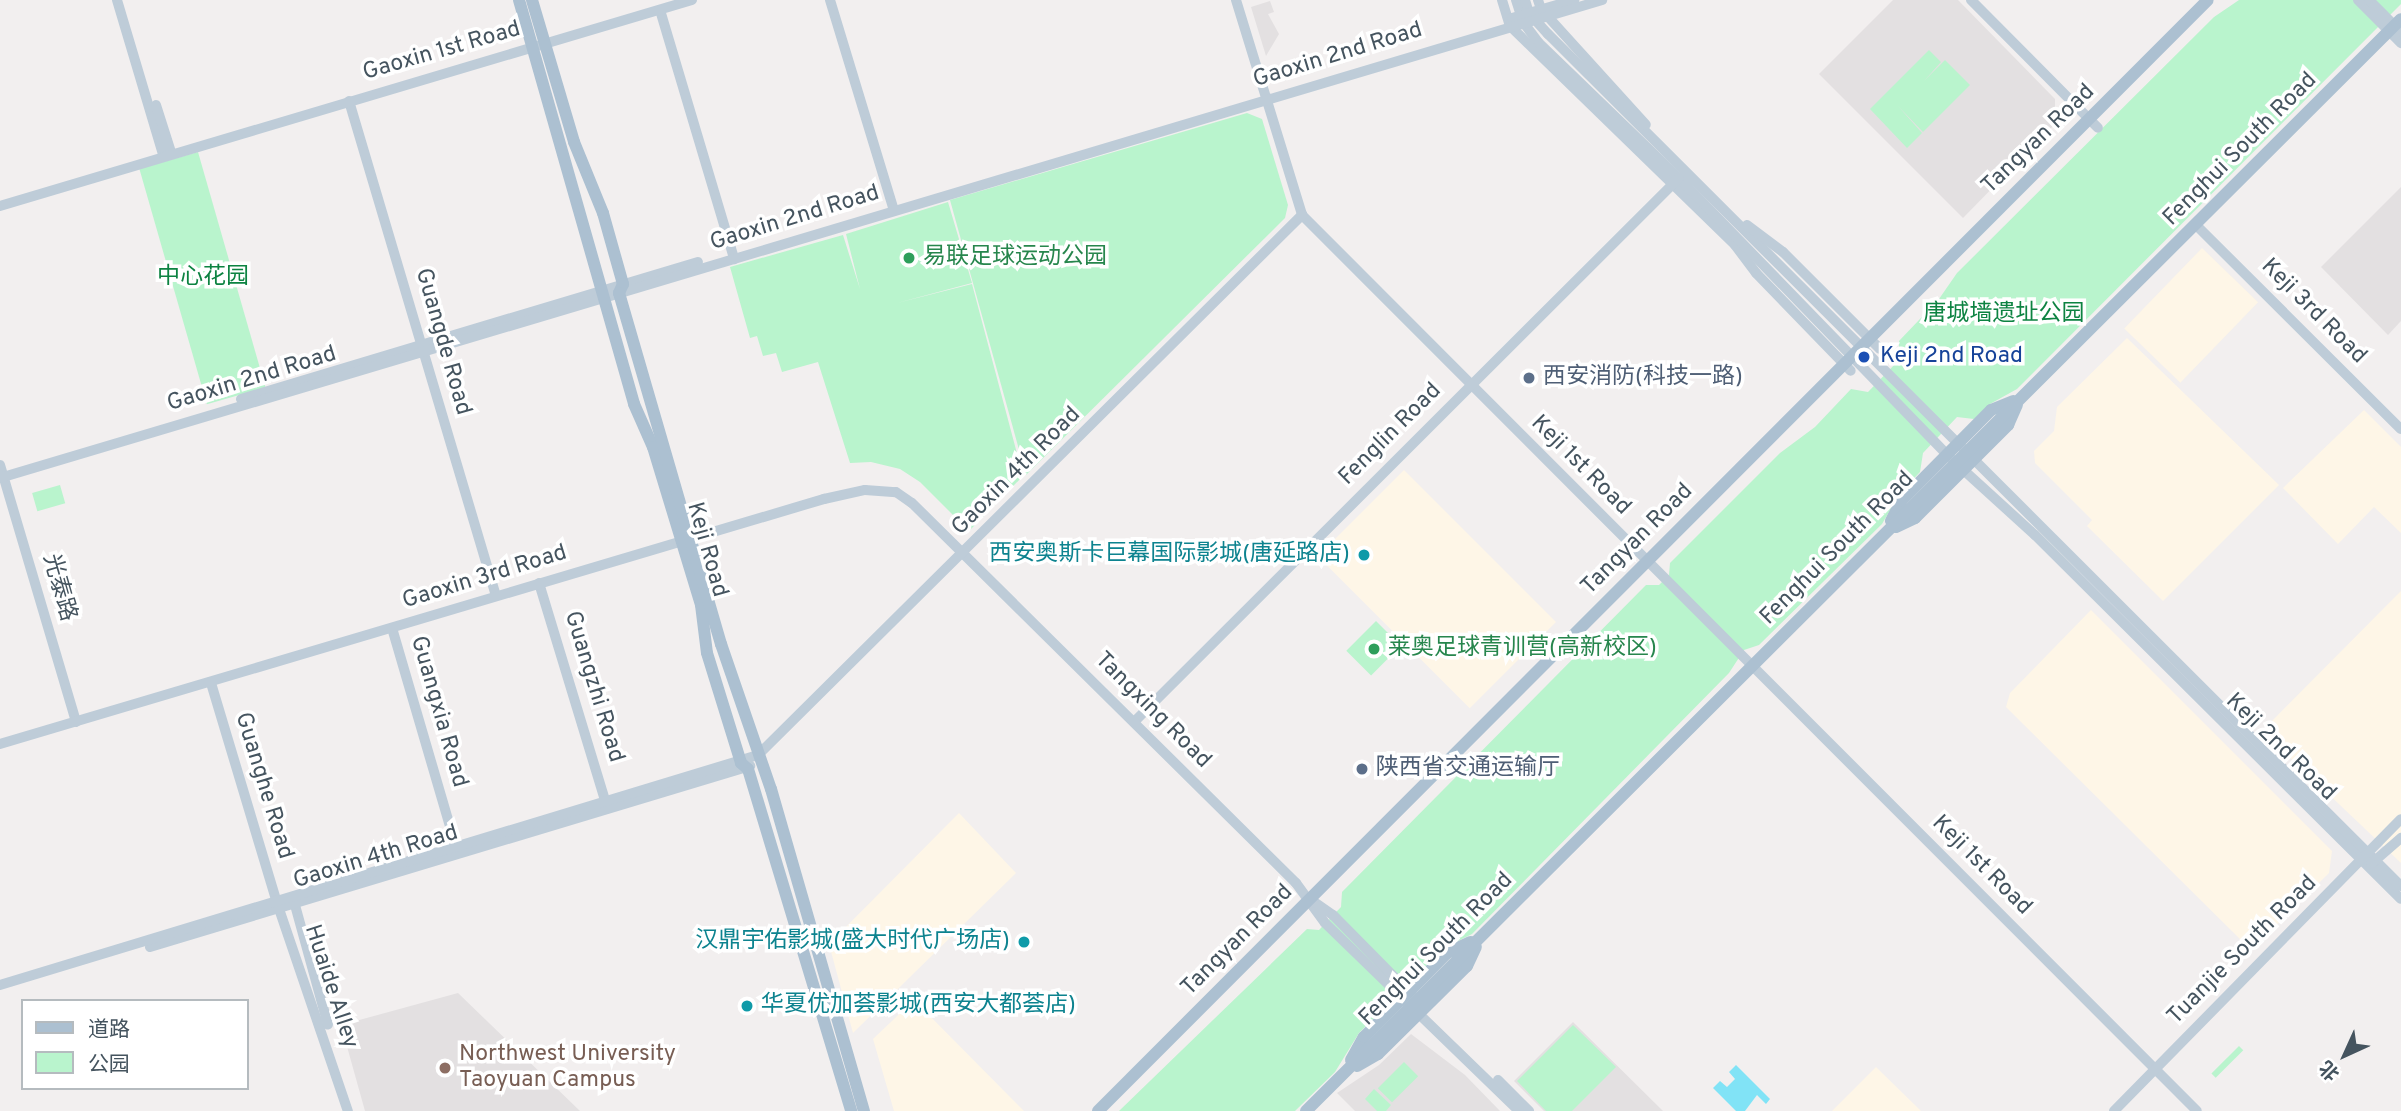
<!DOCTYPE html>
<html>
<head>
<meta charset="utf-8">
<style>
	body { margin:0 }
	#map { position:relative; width:2401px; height:1111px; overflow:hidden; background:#f2efef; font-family:Overpass,"Noto Sans SC",sans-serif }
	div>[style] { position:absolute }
	.commercial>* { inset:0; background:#fef6e7; transform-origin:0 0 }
	.education>* { inset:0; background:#e3e0e1 }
	.green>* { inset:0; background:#b9f4cd; transform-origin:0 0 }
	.water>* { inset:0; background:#81e3f6 }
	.secondary>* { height:10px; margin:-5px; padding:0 5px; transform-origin:5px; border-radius:5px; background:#beccd8 }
	.primary>* { height:12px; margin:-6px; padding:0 6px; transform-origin:6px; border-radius:6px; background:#acc0d1 }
	.dots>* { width:19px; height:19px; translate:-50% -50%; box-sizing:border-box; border:4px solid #fff; border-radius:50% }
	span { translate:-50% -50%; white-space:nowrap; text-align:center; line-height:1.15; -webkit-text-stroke:7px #fff; paint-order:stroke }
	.street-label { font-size:23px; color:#45545f }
	.leisure-label { font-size:23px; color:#27864d }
	.left { translate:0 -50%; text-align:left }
	.park-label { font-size:23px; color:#0d8342 }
	.transit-label { font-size:23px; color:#164399 }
	.service-label { font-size:23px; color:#4e5e75 }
	.culture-label { font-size:23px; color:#0d838f }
	.right { translate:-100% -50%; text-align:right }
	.education-label { font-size:23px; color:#785e54 }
	.legend { position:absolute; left:21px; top:999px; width:228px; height:91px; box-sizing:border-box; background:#fff; border:2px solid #b5bbbf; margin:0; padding:9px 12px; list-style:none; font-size:21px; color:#45545f }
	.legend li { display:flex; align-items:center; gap:14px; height:35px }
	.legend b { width:35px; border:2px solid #b5bbbf }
	.north { position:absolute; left:2310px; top:1020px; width:70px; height:70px; -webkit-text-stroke:5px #fff; paint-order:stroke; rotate:225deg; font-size:19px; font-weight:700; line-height:28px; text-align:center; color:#45545f }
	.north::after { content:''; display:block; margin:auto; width:24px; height:32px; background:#45545f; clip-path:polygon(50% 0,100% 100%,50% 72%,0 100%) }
</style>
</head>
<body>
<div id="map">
	<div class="commercial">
		<div style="left:2202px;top:248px;width:78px;height:112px;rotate:44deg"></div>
		<div style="clip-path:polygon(2127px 338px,2279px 485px,2163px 601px,2087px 526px,2092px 520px,2035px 463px,2034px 451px,2054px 431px,2057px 407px)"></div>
		<div style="clip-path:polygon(2364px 410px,2401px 447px,2401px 533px,2374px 507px,2338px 544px,2283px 488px)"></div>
		<div style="left:1404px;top:470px;width:215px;height:122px;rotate:45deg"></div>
		<div style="clip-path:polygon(2401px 591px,2401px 863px,2262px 731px)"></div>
		<div style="clip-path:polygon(2091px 610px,2332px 851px,2329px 873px,2251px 950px,2006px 707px,2010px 693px)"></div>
		<div style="clip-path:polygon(959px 813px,1016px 873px,853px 1033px,829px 944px)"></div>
		<div style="clip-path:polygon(914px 1000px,1024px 1111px,894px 1111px,873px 1039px)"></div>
		<div style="clip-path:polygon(1876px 1067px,1921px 1111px,1832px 1111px)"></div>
	</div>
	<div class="education">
		<div style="clip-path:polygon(1893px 0,1958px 0,2055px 99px,2055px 124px,1963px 218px,1819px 74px)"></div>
		<div style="clip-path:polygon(1270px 1px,1274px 12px,1268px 14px,1279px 34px,1266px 56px,1251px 7px)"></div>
		<div style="clip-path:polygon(2401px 187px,2401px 321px,2388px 335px,2321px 267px)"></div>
		<div style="clip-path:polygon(458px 993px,580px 1111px,365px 1111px,341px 1025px)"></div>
		<div style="clip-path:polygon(1573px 1022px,1663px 1111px,1544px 1111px,1514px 1081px)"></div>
		<div style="clip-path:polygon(1411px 1034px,1465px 1075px,1500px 1111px,1355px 1111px,1337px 1093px,1379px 1065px)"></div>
	</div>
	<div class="green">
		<div style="clip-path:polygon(2239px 0,2401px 0,2401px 4px,2017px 389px,1990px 404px,1974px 419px,1957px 417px,1923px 453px,1920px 472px,1900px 493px,1882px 524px,1759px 645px,1744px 650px,1729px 673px,1472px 934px,1442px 949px,1419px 973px,1408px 974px,1385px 997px,1383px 1009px,1359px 1033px,1335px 1072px,1295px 1111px,1119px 1111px,1307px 929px,1319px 930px,1341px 907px,1342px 892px,1646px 585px,1659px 585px,1669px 575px,1670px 563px,1780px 453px,1815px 427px,1851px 389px,1868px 392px,1899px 360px,1899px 341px,1939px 299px,1957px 273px,2214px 17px)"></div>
		<div style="clip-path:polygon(1929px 50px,1941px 62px,1924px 81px,1945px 60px,1970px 85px,1923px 132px,1898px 106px,1922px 133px,1907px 148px,1870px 109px)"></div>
		<div style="clip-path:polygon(1247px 113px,1262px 119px,1288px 205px,1285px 218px,1026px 475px,950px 200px)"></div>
		<div style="left:198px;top:152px;width:245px;height:61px;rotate:74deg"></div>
		<div style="clip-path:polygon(948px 202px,972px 283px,897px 303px,972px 284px,1023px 476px,969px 531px,920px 482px,900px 469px,871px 462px,850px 463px,818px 362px,782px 372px,776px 353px,763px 356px,757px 336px,750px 338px,730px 267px,843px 235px,860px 289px,846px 234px)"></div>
		<div style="left:60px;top:485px;width:19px;height:29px;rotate:74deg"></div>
		<div style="left:1376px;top:621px;width:35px;height:42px;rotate:45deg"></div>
		<div style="clip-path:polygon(1573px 1025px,1616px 1067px,1572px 1111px,1546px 1111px,1517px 1081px)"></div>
		<div style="left:2239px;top:1046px;width:6px;height:39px;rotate:45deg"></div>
		<div style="left:1404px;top:1062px;width:20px;height:37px;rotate:45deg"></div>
		<div style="clip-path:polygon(1374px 1089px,1391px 1105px,1386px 1111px,1377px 1111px,1365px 1099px)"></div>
	</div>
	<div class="water">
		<div style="clip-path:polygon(1736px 1065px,1770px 1099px,1766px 1104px,1757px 1095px,1745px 1111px,1736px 1111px,1713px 1088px,1720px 1081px,1727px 1087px,1735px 1079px,1729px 1072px)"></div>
	</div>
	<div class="secondary">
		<div style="left:117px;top:0;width:161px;rotate:73.4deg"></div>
		<div style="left:830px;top:0;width:220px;rotate:73.1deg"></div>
		<div style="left:1236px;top:0;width:225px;rotate:72.9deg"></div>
		<div style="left:1302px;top:215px;width:1266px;rotate:45.03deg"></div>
		<div style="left:1502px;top:0;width:27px;rotate:73deg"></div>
		<div style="left:1510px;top:26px;width:314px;rotate:44.2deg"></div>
		<div style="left:1735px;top:245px;width:35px;rotate:53deg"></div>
		<div style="left:1756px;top:273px;width:136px;rotate:45.9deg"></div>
		<div style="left:1516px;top:0;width:23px;rotate:72deg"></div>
		<div style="left:1523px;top:22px;width:26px;rotate:53deg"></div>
		<div style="left:1539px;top:43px;width:194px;rotate:44deg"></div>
		<div style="left:1679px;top:178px;width:385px;rotate:45.9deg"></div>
		<div style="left:1947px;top:455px;width:119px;rotate:42.3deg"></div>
		<div style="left:2035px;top:535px;width:516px;rotate:44.84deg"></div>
		<div style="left:1525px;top:0;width:14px;rotate:73deg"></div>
		<div style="left:1529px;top:13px;width:28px;rotate:48deg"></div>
		<div style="left:1548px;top:34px;width:1206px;rotate:44.97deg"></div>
		<div style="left:1538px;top:0;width:9px;rotate:72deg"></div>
		<div style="left:1541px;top:9px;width:156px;rotate:47.8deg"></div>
		<div style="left:1971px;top:0;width:180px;rotate:45.2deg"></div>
		<div style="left:2358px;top:0;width:61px;rotate:45deg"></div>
		<div style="left:2369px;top:0;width:45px;rotate:45deg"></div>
		<div style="left:660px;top:10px;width:260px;rotate:73.4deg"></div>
		<div style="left:1512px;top:18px;width:65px;rotate:-16.2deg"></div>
		<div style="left:349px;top:101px;width:516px;rotate:73.46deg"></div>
		<div style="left:156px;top:105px;width:49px;rotate:72.3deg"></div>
		<div style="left:0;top:206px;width:722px;rotate:-16.58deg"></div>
		<div style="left:1747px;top:225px;width:45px;rotate:36.9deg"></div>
		<div style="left:1783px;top:252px;width:137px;rotate:45deg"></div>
		<div style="left:2196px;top:225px;width:289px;rotate:44.9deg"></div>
		<div style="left:241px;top:399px;width:477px;rotate:-16.7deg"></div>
		<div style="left:0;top:465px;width:268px;rotate:73.5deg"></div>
		<div style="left:0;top:478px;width:1672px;rotate:-16.61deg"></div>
		<div style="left:539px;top:583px;width:231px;rotate:73.1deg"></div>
		<div style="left:392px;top:628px;width:228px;rotate:73.7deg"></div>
		<div style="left:211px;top:683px;width:227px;rotate:73.3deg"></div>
		<div style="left:276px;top:900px;width:223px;rotate:71.2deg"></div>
		<div style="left:1134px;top:722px;width:770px;rotate:-44.95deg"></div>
		<div style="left:0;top:744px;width:860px;rotate:-16.56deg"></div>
		<div style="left:824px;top:499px;width:42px;rotate:-12.4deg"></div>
		<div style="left:865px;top:490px;width:31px;rotate:4deg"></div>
		<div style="left:896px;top:492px;width:19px;rotate:35deg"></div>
		<div style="left:912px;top:503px;width:540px;rotate:44.7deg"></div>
		<div style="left:1296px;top:883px;width:49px;rotate:54.1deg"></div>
		<div style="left:1325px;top:923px;width:270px;rotate:44.1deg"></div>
		<div style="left:2371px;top:864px;width:40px;rotate:-41deg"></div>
		<div style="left:1310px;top:899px;width:28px;rotate:35deg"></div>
		<div style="left:1333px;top:915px;width:115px;rotate:45.4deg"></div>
		<div style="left:289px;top:903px;width:6px;rotate:18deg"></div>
		<div style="left:295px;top:905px;width:124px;rotate:74.6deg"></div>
		<div style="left:150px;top:947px;width:627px;rotate:-16.79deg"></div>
		<div style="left:0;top:985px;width:792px;rotate:-16.88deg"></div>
		<div style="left:758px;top:755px;width:767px;rotate:-44.79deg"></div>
		<div style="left:1498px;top:1080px;width:44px;rotate:45deg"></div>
		<div style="left:2114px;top:1111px;width:409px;rotate:-45.5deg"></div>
	</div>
	<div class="primary">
		<div style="left:519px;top:0;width:420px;rotate:74.1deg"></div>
		<div style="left:634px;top:404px;width:47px;rotate:66.2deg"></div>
		<div style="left:653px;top:447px;width:165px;rotate:73.1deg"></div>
		<div style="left:701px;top:605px;width:48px;rotate:82.9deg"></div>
		<div style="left:707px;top:653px;width:115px;rotate:72.8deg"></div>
		<div style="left:741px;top:763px;width:9px;rotate:41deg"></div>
		<div style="left:748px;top:769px;width:357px;rotate:73.2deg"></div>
		<div style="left:532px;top:0;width:148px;rotate:73.5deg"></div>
		<div style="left:574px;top:142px;width:77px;rotate:67.8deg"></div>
		<div style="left:603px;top:213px;width:74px;rotate:74.3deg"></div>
		<div style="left:623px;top:284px;width:10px;rotate:114deg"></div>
		<div style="left:619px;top:293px;width:366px;rotate:73.8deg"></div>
		<div style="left:721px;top:644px;width:153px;rotate:71deg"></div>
		<div style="left:771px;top:789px;width:335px;rotate:73.9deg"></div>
		<div style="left:1891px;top:521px;width:22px;rotate:-63deg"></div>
		<div style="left:1901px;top:501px;width:128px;rotate:-45.3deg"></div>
		<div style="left:1991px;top:410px;width:24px;rotate:-22deg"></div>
		<div style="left:1896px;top:527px;width:21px;rotate:-25deg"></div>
		<div style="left:1915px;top:518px;width:132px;rotate:-45deg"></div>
		<div style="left:2008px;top:425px;width:22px;rotate:-66deg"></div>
		<div style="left:1351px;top:1060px;width:26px;rotate:-61deg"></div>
		<div style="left:1364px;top:1037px;width:118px;rotate:-45.3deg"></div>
		<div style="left:1447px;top:953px;width:26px;rotate:-25deg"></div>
		<div style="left:1357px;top:1066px;width:24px;rotate:-30deg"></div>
		<div style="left:1378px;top:1054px;width:125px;rotate:-44.7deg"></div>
		<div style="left:1467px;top:966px;width:21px;rotate:-65deg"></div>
		<div style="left:1098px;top:1111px;width:1570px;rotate:-45.03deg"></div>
		<div style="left:1306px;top:1111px;width:1546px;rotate:-44.92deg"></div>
	</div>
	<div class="dots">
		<div style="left:909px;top:258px;background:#2e9e5b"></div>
		<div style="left:1864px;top:357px;background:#1a4fb4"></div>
		<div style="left:1529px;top:378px;background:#5c6f8a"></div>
		<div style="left:1364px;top:555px;background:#0f9aa8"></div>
		<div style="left:1374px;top:649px;background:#2e9e5b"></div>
		<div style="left:1362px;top:769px;background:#5c6f8a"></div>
		<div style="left:1024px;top:942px;background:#0f9aa8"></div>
		<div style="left:747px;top:1006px;background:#0f9aa8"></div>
		<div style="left:445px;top:1068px;background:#8d6e63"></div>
	</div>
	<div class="street-label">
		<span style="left:442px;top:52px;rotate:-16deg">Gaoxin 1st Road</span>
		<span style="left:1338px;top:56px;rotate:-17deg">Gaoxin 2nd Road</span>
		<span style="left:2039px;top:140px;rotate:-44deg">Tangyan Road</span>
		<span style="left:2241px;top:150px;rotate:-45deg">Fenghui South Road</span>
		<span style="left:795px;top:219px;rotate:-17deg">Gaoxin 2nd Road</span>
		<span style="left:2313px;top:312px;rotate:45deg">Keji 3rd Road</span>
		<span style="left:442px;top:342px;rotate:74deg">Guangde Road</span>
		<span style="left:252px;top:380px;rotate:-17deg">Gaoxin 2nd Road</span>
		<span style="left:1391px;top:435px;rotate:-45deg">Fenglin Road</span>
		<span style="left:1580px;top:466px;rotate:45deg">Keji 1st Road</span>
		<span style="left:1017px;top:472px;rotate:-45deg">Gaoxin 4th Road</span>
		<span style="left:1638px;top:540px;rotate:-45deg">Tangyan Road</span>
		<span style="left:1838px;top:549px;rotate:-45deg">Fenghui South Road</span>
		<span style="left:706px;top:550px;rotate:74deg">Keji Road</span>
		<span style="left:485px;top:578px;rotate:-17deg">Gaoxin 3rd Road</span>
		<span style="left:58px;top:588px;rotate:74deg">光泰路</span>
		<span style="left:593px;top:687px;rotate:73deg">Guangzhi Road</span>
		<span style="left:1152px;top:711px;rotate:45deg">Tangxing Road</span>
		<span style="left:438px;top:712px;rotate:74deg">Guangxia Road</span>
		<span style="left:2280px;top:748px;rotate:44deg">Keji 2nd Road</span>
		<span style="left:263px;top:786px;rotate:73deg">Guanghe Road</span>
		<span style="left:376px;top:858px;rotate:-17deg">Gaoxin 4th Road</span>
		<span style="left:1981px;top:866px;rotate:45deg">Keji 1st Road</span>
		<span style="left:1238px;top:941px;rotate:-45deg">Tangyan Road</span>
		<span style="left:1437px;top:950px;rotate:-45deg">Fenghui South Road</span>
		<span style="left:2243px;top:951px;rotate:-45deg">Tuanjie South Road</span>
		<span style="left:330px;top:987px;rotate:72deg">Huaide Alley</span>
	</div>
	<div class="leisure-label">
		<span class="left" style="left:923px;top:258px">易联足球运动公园</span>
		<span class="left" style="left:1388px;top:649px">莱奥足球青训营(高新校区)</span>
	</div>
	<div class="park-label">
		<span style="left:203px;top:278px">中心花园</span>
		<span style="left:2004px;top:315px">唐城墙遗址公园</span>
	</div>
	<div class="transit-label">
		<span class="left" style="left:1880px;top:357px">Keji 2nd Road</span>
	</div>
	<div class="service-label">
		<span class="left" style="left:1543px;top:378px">西安消防(科技一路)</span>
		<span class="left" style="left:1376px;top:769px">陕西省交通运输厅</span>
	</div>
	<div class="culture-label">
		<span class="right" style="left:1350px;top:555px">西安奥斯卡巨幕国际影城(唐延路店)</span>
		<span class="right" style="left:1010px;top:942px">汉鼎宇佑影城(盛大时代广场店)</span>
		<span class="left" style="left:761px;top:1006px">华夏优加荟影城(西安大都荟店)</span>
	</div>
	<div class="education-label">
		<span class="left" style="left:459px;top:1068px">Northwest University<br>Taoyuan Campus</span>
	</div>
	<ul class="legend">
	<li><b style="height:9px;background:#acc0d1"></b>道路</li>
	<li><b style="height:19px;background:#b9f4cd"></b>公园</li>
	</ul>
	<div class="north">北</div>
</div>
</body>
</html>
